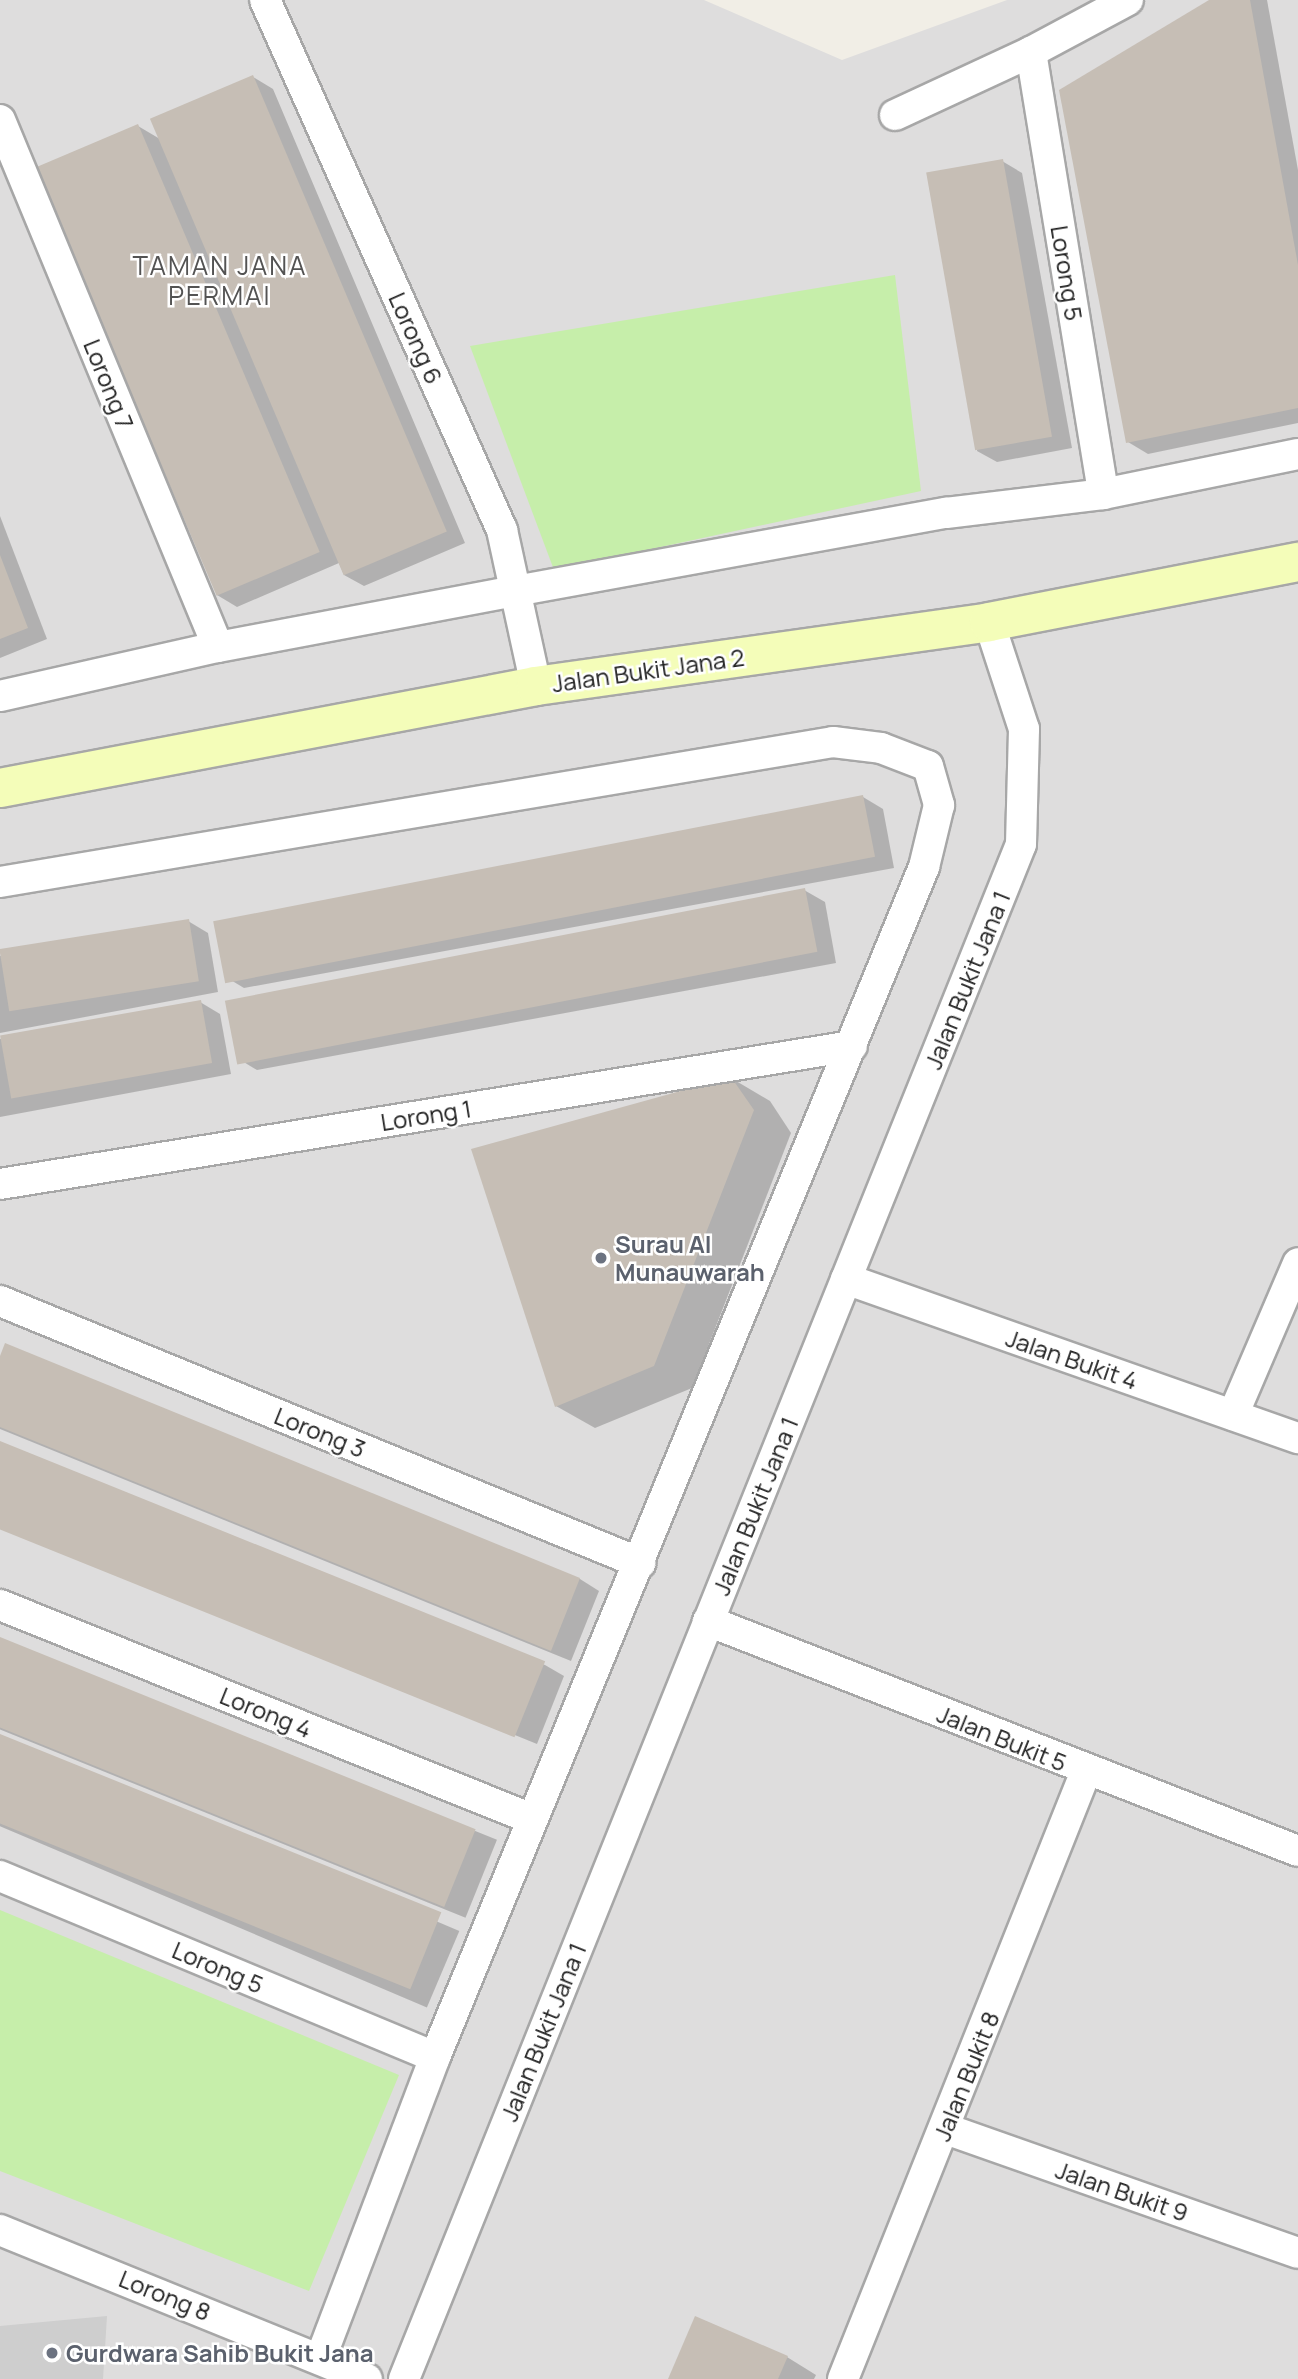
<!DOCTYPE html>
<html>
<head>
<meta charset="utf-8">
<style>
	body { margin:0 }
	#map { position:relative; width:1298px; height:2379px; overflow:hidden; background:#f1eee6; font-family:Manrope,sans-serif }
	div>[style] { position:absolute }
	.residential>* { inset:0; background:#dedddd }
	.religious>* { inset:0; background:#cecece }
	.grass>* { inset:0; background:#c6eeaa }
	.shadow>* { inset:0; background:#0003; transform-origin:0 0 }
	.building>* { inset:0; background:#c6beb5; transform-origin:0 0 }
	.roads { filter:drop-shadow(2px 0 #a7a7a7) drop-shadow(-2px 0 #a7a7a7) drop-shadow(0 2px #a7a7a7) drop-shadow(0 -2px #a7a7a7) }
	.street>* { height:30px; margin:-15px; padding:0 15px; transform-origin:15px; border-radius:15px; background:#fff }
	.secondary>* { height:38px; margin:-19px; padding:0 19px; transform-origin:19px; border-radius:19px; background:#f4fdb9 }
	.dots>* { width:19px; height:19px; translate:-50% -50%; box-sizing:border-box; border:4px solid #fff; border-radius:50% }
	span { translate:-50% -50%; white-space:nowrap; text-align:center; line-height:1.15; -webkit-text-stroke:5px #fff; paint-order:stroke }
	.street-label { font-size:24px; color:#202020 }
	.worship-label { font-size:24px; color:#5b616d; font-weight:700 }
	.left { translate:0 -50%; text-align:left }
	.neighbourhood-label { font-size:26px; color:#535353; letter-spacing:2px }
</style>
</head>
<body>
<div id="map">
	<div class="residential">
		<div style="clip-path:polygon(0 0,704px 0,842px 60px,1007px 0,1298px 0,1298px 2379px,0 2379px)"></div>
	</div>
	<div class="religious">
		<div style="clip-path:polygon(107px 2316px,103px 2379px,0 2379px,0 2326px)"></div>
	</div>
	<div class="grass">
		<div style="clip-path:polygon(895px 275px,921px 491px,554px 570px,470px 346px)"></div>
		<div style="clip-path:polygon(0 1910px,399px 2075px,309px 2291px,0 2171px)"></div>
	</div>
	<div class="shadow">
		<div style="clip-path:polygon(1212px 0,1267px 0,1298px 170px,1298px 423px,1148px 454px,1128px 442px)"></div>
		<div style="clip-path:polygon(253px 77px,273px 89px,465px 543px,364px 586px,344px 575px,339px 563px,237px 607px,217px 595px,138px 126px,160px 139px)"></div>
		<div style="clip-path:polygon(1002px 161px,1022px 173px,1072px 448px,997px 462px,977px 451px)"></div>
		<div style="clip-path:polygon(0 516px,47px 639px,0 658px)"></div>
		<div style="clip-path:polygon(863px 797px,883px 809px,894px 868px,244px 988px,224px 976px)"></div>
		<div style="clip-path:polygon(804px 890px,825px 902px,836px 963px,257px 1070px,237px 1058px)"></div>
		<div style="clip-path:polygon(188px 921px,208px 933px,218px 992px,0 1033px,0 956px)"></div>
		<div style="clip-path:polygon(200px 1002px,220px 1014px,231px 1074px,0 1117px,0 1039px)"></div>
		<div style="clip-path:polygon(731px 1078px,770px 1101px,791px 1133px,692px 1388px,595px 1428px,556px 1406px)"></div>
		<div style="clip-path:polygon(6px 1345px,580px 1579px,599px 1591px,571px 1661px,0 1429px,0 1361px)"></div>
		<div style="clip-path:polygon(0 1443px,545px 1665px,564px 1676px,537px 1744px,0 1525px)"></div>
		<div style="left:0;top:1639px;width:536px;height:84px;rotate:22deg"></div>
		<div style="left:0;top:1736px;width:499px;height:83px;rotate:23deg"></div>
		<div style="clip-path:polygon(787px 2357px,816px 2375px,814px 2379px,670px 2379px)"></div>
	</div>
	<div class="building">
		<div style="clip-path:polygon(1209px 0,1250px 0,1298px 265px,1298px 408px,1126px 443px,1059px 90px)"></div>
		<div style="left:253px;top:75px;width:496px;height:112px;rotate:67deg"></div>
		<div style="left:138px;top:124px;width:465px;height:112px;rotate:67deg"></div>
		<div style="left:1003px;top:159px;width:282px;height:78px;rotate:80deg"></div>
		<div style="clip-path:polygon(0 555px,28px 628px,0 639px)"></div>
		<div style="left:863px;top:795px;width:63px;height:662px;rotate:79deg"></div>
		<div style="left:805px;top:888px;width:65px;height:591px;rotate:79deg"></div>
		<div style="left:189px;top:919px;width:63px;height:192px;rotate:81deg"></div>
		<div style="left:201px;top:1000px;width:64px;height:204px;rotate:80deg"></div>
		<div style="clip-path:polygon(731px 1077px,754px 1110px,654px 1366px,555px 1407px,471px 1149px)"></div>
		<div style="clip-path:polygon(5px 1343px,580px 1578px,551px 1651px,0 1427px,0 1356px)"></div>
		<div style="left:0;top:1441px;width:588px;height:82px;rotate:22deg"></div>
		<div style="left:0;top:1637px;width:513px;height:84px;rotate:22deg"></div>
		<div style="left:0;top:1734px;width:476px;height:83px;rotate:22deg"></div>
		<div style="clip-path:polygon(695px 2316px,788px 2356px,778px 2379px,668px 2379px)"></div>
	</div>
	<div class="roads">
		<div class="street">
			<div style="left:265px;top:0;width:581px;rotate:65.91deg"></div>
			<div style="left:502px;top:530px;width:160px;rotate:77.7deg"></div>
			<div style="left:1031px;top:52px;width:448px;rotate:80.7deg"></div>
			<div style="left:895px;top:115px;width:150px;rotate:-24.9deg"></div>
			<div style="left:1031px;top:52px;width:110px;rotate:-28.2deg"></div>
			<div style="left:0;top:120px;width:570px;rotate:67.53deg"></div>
			<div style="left:0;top:696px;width:223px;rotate:-12.7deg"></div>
			<div style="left:218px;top:647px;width:302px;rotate:-10.7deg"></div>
			<div style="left:515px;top:591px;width:438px;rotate:-10.3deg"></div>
			<div style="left:946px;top:513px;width:158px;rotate:-6.9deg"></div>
			<div style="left:1103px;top:494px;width:199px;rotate:-11.6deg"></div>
			<div style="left:0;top:882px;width:845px;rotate:-9.54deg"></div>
			<div style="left:833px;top:742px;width:48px;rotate:7.1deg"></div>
			<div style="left:881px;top:748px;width:50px;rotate:21deg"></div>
			<div style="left:928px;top:766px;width:41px;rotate:74.2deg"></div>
			<div style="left:939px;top:805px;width:64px;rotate:103.6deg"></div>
			<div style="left:924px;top:867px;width:1287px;rotate:112.34deg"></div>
			<div style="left:435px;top:2057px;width:321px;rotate:110.8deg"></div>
			<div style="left:0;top:1184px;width:863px;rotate:-9.2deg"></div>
			<div style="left:846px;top:1279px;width:479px;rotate:19.4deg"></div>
			<div style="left:0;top:1301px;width:692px;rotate:22.26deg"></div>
			<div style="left:1233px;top:1415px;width:165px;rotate:-66.8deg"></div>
			<div style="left:0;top:1605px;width:573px;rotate:21.91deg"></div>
			<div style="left:708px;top:1621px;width:633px;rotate:21.3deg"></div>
			<div style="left:0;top:1876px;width:471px;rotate:22.6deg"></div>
			<div style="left:946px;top:2129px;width:373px;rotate:19.4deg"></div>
			<div style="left:0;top:2230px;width:396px;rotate:22.1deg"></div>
			<div style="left:404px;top:2379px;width:1654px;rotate:-68.1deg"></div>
			<div style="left:1021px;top:844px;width:115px;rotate:-88.5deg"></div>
			<div style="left:1024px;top:729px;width:113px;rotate:-108.1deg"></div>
			<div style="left:843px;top:2379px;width:655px;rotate:-68.21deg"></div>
		</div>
		<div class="secondary">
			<div style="left:0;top:788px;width:546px;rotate:-10.77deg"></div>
			<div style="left:536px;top:686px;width:457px;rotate:-8deg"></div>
			<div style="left:989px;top:622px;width:315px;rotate:-11deg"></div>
		</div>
	</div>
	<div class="dots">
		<div style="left:601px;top:1258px;background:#6b7280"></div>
		<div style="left:52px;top:2353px;background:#6b7280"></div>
	</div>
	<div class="street-label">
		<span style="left:1067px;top:273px;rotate:81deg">Lorong 5</span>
		<span style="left:416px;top:338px;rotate:66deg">Lorong 6</span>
		<span style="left:109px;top:384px;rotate:68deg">Lorong 7</span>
		<span style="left:648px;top:670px;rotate:-8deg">Jalan Bukit Jana 2</span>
		<span style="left:967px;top:980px;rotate:-68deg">Jalan Bukit Jana 1</span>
		<span style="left:426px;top:1115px;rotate:-9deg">Lorong 1</span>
		<span style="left:1072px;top:1359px;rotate:19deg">Jalan Bukit 4</span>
		<span style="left:320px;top:1432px;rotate:22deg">Lorong 3</span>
		<span style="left:755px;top:1506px;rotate:-68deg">Jalan Bukit Jana 1</span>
		<span style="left:266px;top:1712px;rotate:22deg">Lorong 4</span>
		<span style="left:1002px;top:1738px;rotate:22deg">Jalan Bukit 5</span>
		<span style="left:218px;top:1967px;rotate:23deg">Lorong 5</span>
		<span style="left:543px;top:2032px;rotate:-68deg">Jalan Bukit Jana 1</span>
		<span style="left:966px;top:2076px;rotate:-68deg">Jalan Bukit 8</span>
		<span style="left:1122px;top:2191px;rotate:19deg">Jalan Bukit 9</span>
		<span style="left:165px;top:2295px;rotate:22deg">Lorong 8</span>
	</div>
	<div class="worship-label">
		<span class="left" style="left:615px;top:1258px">Surau Al<br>Munauwarah</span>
		<span class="left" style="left:66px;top:2353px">Gurdwara Sahib Bukit Jana</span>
	</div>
	<div class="neighbourhood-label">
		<span style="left:220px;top:281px">TAMAN JANA<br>PERMAI</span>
	</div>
</div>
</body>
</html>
